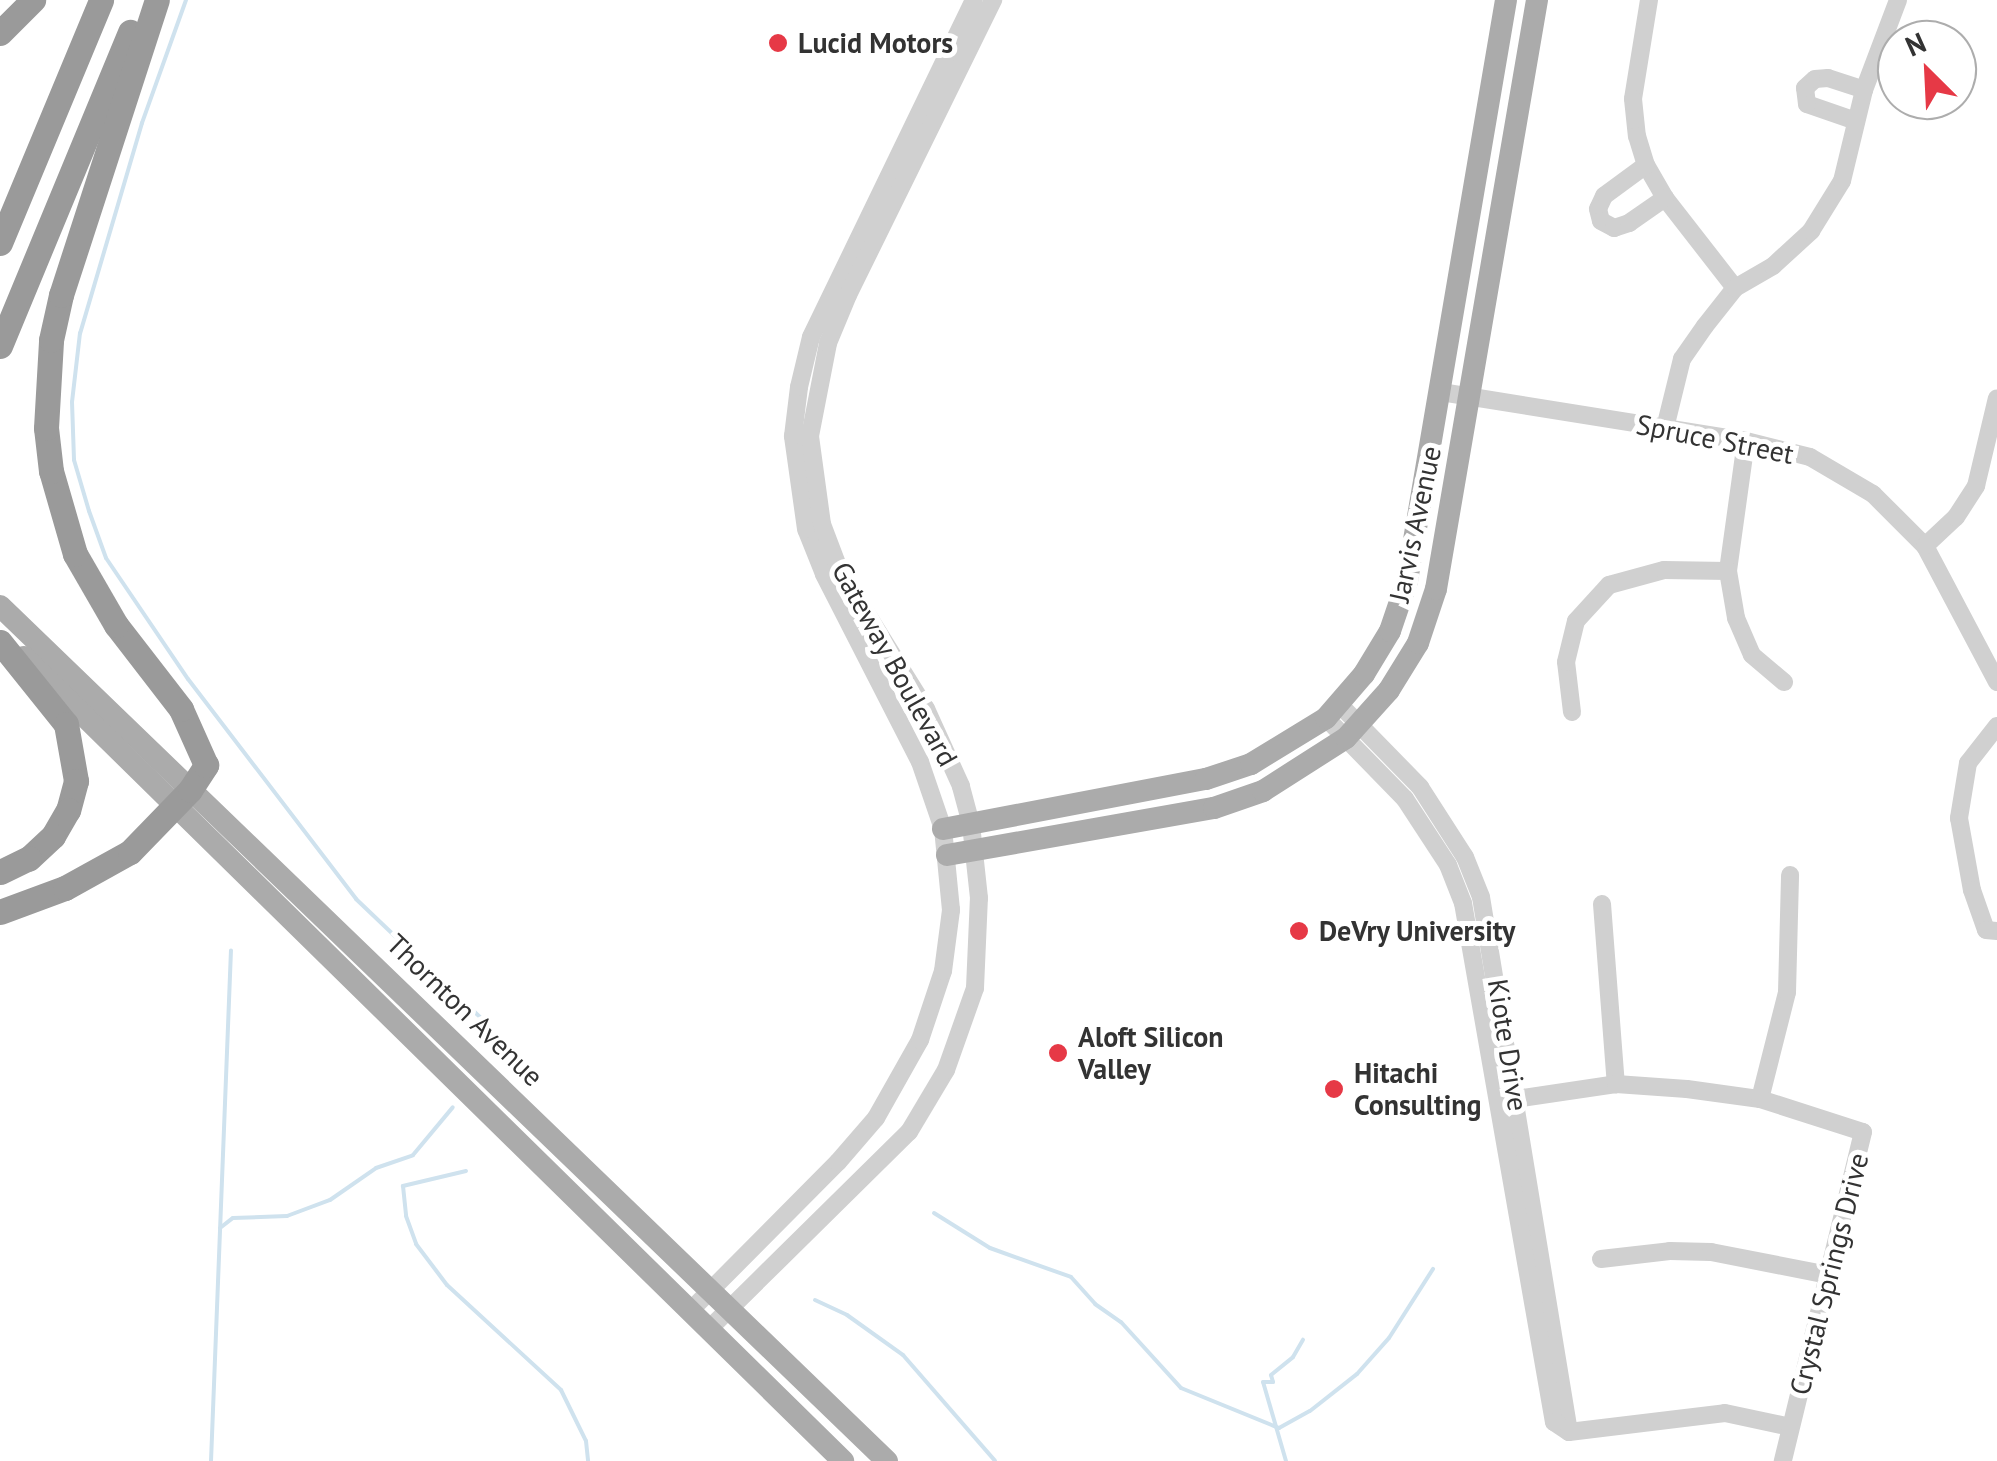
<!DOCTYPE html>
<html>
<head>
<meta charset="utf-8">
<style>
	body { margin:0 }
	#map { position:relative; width:1997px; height:1461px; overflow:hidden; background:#fff; font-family:"PT Sans",sans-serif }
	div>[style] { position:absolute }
	.stream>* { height:4px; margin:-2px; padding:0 2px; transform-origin:2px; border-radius:2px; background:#cfe2ee }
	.minor>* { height:18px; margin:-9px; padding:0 9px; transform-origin:9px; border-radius:9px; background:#d0d0d0 }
	.major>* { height:22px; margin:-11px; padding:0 11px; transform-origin:11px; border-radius:11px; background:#ababab }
	.highway>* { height:25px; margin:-12.5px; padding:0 12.5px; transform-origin:12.5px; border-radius:12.5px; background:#9a9a9a }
	.dots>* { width:28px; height:28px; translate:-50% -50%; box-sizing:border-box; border:5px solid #fff; border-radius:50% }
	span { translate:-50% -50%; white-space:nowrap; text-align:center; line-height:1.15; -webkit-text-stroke:10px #fff; paint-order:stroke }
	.poi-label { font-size:28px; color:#333; font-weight:700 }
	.left { translate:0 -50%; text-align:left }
	.street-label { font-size:28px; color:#333 }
	.north { position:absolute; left:1877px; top:20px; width:100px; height:100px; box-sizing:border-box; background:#fff; border:2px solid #adadad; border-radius:50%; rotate:336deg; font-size:28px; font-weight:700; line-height:40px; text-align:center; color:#333 }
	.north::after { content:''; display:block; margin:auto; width:35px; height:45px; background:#e63946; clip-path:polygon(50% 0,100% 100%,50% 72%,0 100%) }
</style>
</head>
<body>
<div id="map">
	<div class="stream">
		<div style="left:186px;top:0;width:131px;rotate:109.7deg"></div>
		<div style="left:142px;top:123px;width:219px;rotate:106.4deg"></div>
		<div style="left:80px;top:333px;width:69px;rotate:96.6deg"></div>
		<div style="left:72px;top:402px;width:58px;rotate:88deg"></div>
		<div style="left:74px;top:460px;width:53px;rotate:73.6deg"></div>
		<div style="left:89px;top:511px;width:50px;rotate:70.1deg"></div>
		<div style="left:106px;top:558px;width:146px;rotate:55.9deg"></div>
		<div style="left:188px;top:679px;width:277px;rotate:52.6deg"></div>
		<div style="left:356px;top:899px;width:207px;rotate:43.6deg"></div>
		<div style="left:506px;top:1042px;width:9px;rotate:77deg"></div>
		<div style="left:508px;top:1051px;width:8px;rotate:130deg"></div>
		<div style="left:466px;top:1171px;width:65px;rotate:166.6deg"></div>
		<div style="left:403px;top:1186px;width:30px;rotate:84deg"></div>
		<div style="left:406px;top:1216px;width:30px;rotate:70deg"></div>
		<div style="left:416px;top:1244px;width:51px;rotate:52.9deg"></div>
		<div style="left:447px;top:1285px;width:155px;rotate:42.6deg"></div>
		<div style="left:561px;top:1390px;width:57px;rotate:63.9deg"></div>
		<div style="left:586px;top:1441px;width:20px;rotate:84deg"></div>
		<div style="left:934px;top:1213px;width:66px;rotate:32deg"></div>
		<div style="left:990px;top:1248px;width:86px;rotate:19.7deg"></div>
		<div style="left:1071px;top:1277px;width:36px;rotate:48deg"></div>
		<div style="left:1095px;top:1304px;width:32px;rotate:35deg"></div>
		<div style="left:1121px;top:1322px;width:89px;rotate:47.7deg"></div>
		<div style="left:1181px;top:1388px;width:106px;rotate:22.2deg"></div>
		<div style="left:1279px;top:1428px;width:35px;rotate:-29deg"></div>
		<div style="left:1310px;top:1411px;width:60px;rotate:-38.2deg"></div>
		<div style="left:1357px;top:1374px;width:48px;rotate:-48.4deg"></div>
		<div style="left:1389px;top:1338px;width:82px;rotate:-57.5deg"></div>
		<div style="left:220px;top:1228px;width:16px;rotate:-38deg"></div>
		<div style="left:233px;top:1218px;width:54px;rotate:-2.1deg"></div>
		<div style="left:287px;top:1216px;width:46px;rotate:-20.4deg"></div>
		<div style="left:330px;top:1200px;width:56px;rotate:-34.8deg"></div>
		<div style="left:376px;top:1168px;width:39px;rotate:-19deg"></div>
		<div style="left:413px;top:1155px;width:62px;rotate:-50.2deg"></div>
		<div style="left:815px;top:1300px;width:35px;rotate:25deg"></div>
		<div style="left:847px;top:1315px;width:69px;rotate:35.5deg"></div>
		<div style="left:903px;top:1355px;width:140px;rotate:49deg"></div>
		<div style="left:211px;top:1461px;width:511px;rotate:-87.76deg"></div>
		<div style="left:1286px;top:1461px;width:82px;rotate:-106.2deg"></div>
		<div style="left:1263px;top:1382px;width:10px"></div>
		<div style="left:1273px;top:1382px;width:7px;rotate:-106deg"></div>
		<div style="left:1271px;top:1375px;width:28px;rotate:-39deg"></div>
		<div style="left:1293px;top:1357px;width:20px;rotate:-60deg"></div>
	</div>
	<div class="minor">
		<div style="left:1649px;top:0;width:100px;rotate:99.2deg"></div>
		<div style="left:1633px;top:99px;width:37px;rotate:84deg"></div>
		<div style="left:1637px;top:136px;width:30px;rotate:73deg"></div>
		<div style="left:1646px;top:165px;width:38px;rotate:60deg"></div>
		<div style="left:1665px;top:198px;width:114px;rotate:52.1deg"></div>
		<div style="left:1856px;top:121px;width:52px;rotate:-160.9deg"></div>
		<div style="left:1807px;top:104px;width:16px;rotate:-97deg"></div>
		<div style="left:1805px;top:88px;width:13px;rotate:-42deg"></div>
		<div style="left:1815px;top:79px;width:13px;rotate:-4deg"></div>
		<div style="left:1828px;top:78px;width:38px;rotate:18deg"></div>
		<div style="left:1646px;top:165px;width:52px;rotate:143.6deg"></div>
		<div style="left:1604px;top:196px;width:14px;rotate:115deg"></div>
		<div style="left:1598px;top:209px;width:12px;rotate:76deg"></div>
		<div style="left:1601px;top:221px;width:15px;rotate:28deg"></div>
		<div style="left:1614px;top:228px;width:16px;rotate:-18deg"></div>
		<div style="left:1629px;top:223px;width:44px;rotate:-34.8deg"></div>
		<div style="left:1441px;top:392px;width:309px;rotate:9.1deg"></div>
		<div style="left:1746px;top:441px;width:66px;rotate:14deg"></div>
		<div style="left:1810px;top:457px;width:73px;rotate:30.4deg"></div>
		<div style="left:1873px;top:494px;width:74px;rotate:45deg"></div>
		<div style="left:1925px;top:546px;width:154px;rotate:62.1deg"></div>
		<div style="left:1665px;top:428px;width:71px;rotate:-76.2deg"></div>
		<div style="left:1682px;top:359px;width:40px;rotate:-55.1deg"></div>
		<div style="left:1705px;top:326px;width:48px;rotate:-51.7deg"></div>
		<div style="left:1735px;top:288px;width:44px;rotate:-30.1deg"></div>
		<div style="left:1773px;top:266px;width:52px;rotate:-42.6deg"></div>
		<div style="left:1811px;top:231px;width:59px;rotate:-58.2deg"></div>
		<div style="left:1842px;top:181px;width:94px;rotate:-76.4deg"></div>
		<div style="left:1864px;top:90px;width:96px;rotate:-69.3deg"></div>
		<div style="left:1746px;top:441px;width:131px;rotate:97.9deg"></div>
		<div style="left:1728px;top:571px;width:48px;rotate:80.3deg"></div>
		<div style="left:1736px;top:618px;width:40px;rotate:66.6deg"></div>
		<div style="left:1752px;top:655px;width:42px;rotate:40.2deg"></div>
		<div style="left:1925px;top:546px;width:42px;rotate:-43.1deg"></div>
		<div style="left:1956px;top:517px;width:37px;rotate:-57deg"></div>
		<div style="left:1976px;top:486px;width:90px;rotate:-76.6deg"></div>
		<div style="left:1340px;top:705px;width:115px;rotate:45.7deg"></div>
		<div style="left:1420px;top:787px;width:83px;rotate:57.3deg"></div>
		<div style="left:1465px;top:857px;width:43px;rotate:68.2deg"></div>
		<div style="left:1481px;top:897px;width:542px;rotate:80.66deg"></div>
		<div style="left:1572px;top:712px;width:50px;rotate:-96.8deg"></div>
		<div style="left:1566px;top:662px;width:42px;rotate:-76.3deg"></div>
		<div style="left:1576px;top:621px;width:49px;rotate:-47.5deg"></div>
		<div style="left:1609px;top:585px;width:57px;rotate:-15.3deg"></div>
		<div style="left:1664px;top:570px;width:64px;rotate:0.9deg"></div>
		<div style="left:1326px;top:718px;width:113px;rotate:45.7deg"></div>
		<div style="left:1405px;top:799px;width:79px;rotate:56.9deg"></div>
		<div style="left:1448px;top:865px;width:41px;rotate:68.5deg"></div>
		<div style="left:1463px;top:903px;width:527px;rotate:80.06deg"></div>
		<div style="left:1554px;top:1422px;width:18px;rotate:34deg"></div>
		<div style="left:1569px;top:1432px;width:157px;rotate:-6.9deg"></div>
		<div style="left:1725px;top:1413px;width:67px;rotate:12deg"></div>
		<div style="left:1997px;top:726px;width:47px;rotate:128.1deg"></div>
		<div style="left:1968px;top:763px;width:56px;rotate:99.3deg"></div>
		<div style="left:1959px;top:818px;width:73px;rotate:79.8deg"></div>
		<div style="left:1972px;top:890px;width:42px;rotate:70.7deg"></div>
		<div style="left:1986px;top:930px;width:11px;rotate:5deg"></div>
		<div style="left:1602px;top:904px;width:181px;rotate:85.6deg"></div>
		<div style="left:1760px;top:1099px;width:110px;rotate:-75.8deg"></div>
		<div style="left:1787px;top:992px;width:117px;rotate:-88.5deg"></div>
		<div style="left:1509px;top:1100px;width:108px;rotate:-8.5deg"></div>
		<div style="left:1616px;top:1084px;width:71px;rotate:4deg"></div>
		<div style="left:1687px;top:1089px;width:74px;rotate:7.8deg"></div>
		<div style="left:1760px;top:1099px;width:108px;rotate:17.8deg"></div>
		<div style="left:1863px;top:1132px;width:339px;rotate:103.7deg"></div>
		<div style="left:1601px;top:1259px;width:69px;rotate:-6.6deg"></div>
		<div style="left:1670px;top:1251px;width:41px;rotate:1.4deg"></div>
		<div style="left:1711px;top:1252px;width:119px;rotate:11.1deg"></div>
		<div style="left:691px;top:1310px;width:209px;rotate:-45.2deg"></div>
		<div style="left:838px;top:1162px;width:58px;rotate:-49.2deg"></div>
		<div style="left:876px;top:1118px;width:90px;rotate:-60.6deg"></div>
		<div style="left:920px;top:1040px;width:73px;rotate:-71.6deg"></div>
		<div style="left:943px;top:971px;width:62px;rotate:-82.5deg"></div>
		<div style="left:951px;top:910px;width:81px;rotate:-95.6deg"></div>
		<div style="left:943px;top:829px;width:71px;rotate:-108.9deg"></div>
		<div style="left:920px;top:762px;width:211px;rotate:-117.1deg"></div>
		<div style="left:824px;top:574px;width:48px;rotate:-111.8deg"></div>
		<div style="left:806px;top:529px;width:94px;rotate:-98deg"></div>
		<div style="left:793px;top:436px;width:49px;rotate:-83deg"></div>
		<div style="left:799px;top:387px;width:51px;rotate:-76.5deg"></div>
		<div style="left:811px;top:337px;width:374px;rotate:-64.2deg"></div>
		<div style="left:709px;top:1329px;width:281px;rotate:-44.6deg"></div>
		<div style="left:909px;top:1132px;width:72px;rotate:-59.2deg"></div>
		<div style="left:946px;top:1070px;width:87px;rotate:-70.5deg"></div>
		<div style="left:975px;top:988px;width:90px;rotate:-87.5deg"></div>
		<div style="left:979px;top:898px;width:74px;rotate:-96.2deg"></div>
		<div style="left:971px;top:824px;width:39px;rotate:-105deg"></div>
		<div style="left:961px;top:786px;width:85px;rotate:-114.4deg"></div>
		<div style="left:926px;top:709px;width:165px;rotate:-121.9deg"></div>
		<div style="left:839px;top:569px;width:48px;rotate:-110.7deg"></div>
		<div style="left:822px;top:524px;width:89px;rotate:-97.8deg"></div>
		<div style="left:810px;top:436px;width:95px;rotate:-79deg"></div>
		<div style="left:828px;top:343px;width:52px;rotate:-67.4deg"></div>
		<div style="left:848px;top:295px;width:329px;rotate:-63.8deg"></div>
	</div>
	<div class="major">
		<div style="left:0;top:606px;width:1232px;rotate:43.95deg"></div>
		<div style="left:24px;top:657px;width:1148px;rotate:44.47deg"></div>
		<div style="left:943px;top:829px;width:268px;rotate:-10.8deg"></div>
		<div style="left:1206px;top:779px;width:47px;rotate:-18.4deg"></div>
		<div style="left:1251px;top:764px;width:88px;rotate:-31.5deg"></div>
		<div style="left:1326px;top:718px;width:58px;rotate:-49.2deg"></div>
		<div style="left:1364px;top:674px;width:50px;rotate:-58.8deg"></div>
		<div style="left:1390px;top:631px;width:53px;rotate:-71.2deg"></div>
		<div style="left:1407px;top:581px;width:589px;rotate:-80.33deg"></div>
		<div style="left:947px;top:855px;width:271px;rotate:-10deg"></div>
		<div style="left:1214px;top:808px;width:52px;rotate:-19.1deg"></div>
		<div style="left:1263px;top:791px;width:98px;rotate:-32.6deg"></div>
		<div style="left:1346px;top:738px;width:64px;rotate:-48.1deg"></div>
		<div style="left:1389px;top:690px;width:55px;rotate:-58.3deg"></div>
		<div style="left:1418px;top:643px;width:57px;rotate:-71.6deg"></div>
		<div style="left:1436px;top:589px;width:598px;rotate:-80.27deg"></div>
	</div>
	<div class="highway">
		<div style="left:0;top:33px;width:47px;rotate:-45deg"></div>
		<div style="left:0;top:243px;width:263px;rotate:-67.4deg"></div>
		<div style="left:0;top:346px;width:340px;rotate:-67.5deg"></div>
		<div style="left:0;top:642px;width:105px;rotate:51.2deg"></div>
		<div style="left:66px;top:724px;width:58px;rotate:80deg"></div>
		<div style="left:76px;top:781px;width:30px;rotate:105deg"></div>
		<div style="left:68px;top:810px;width:30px;rotate:120deg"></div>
		<div style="left:53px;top:836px;width:33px;rotate:137deg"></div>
		<div style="left:29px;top:858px;width:32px;rotate:154deg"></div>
		<div style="left:0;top:912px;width:69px;rotate:-20.3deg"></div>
		<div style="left:65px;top:888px;width:74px;rotate:-29deg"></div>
		<div style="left:130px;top:852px;width:86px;rotate:-45.9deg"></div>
		<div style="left:190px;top:790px;width:30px;rotate:-57deg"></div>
		<div style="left:206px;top:765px;width:61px;rotate:-114.1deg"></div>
		<div style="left:181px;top:709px;width:106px;rotate:-127.7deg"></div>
		<div style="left:116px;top:625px;width:82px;rotate:-120deg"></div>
		<div style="left:75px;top:554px;width:86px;rotate:-106.1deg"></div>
		<div style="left:51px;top:471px;width:43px;rotate:-96.6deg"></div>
		<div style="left:46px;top:428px;width:88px;rotate:-86.7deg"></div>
		<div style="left:51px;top:340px;width:46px;rotate:-77.5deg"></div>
		<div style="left:61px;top:295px;width:310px;rotate:-72deg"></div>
	</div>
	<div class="dots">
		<div style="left:778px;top:43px;background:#e63946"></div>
		<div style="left:1299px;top:931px;background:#e63946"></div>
		<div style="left:1058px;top:1053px;background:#e63946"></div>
		<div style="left:1334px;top:1089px;background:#e63946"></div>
	</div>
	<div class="poi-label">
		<span class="left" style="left:798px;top:43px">Lucid Motors</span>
		<span class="left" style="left:1319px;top:931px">DeVry University</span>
		<span class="left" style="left:1078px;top:1053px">Aloft Silicon<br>Valley</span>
		<span class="left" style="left:1354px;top:1089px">Hitachi<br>Consulting</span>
	</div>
	<div class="street-label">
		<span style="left:1715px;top:439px;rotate:11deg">Spruce Street</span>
		<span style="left:1415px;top:524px;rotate:-78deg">Jarvis Avenue</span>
		<span style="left:895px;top:664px;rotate:61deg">Gateway Boulevard</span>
		<span style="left:465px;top:1010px;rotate:44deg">Thornton Avenue</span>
		<span style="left:1508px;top:1045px;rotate:81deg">Kiote Drive</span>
		<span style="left:1829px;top:1274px;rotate:-76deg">Crystal Springs Drive</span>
	</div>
	<div class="north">N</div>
</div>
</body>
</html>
